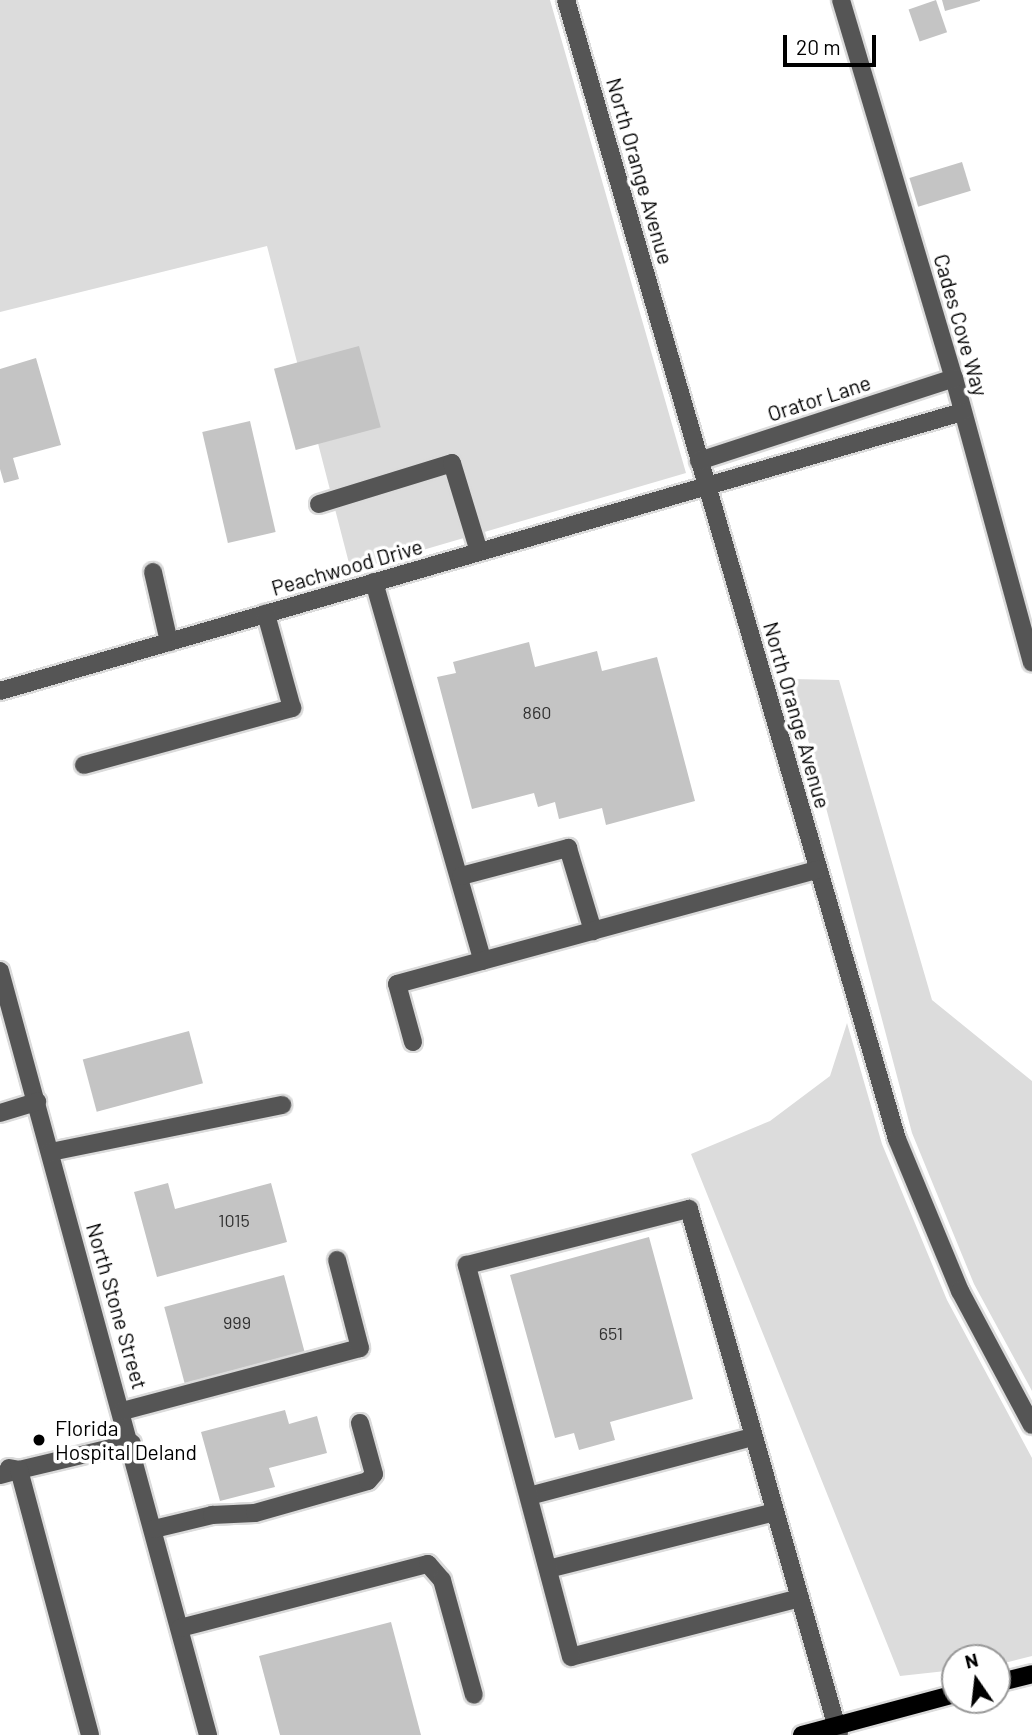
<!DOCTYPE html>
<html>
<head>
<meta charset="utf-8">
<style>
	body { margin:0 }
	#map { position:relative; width:1032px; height:1735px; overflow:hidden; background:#fff; font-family:Barlow,sans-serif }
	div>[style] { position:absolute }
	.green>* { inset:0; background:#dcdcdc }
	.building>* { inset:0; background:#c4c4c4; transform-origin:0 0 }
	.roads { filter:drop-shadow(2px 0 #dbdbdb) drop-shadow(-2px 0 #dbdbdb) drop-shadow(0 2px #dbdbdb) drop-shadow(0 -2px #dbdbdb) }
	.minor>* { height:18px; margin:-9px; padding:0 9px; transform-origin:9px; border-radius:9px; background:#555 }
	.major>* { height:18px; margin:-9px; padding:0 9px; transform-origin:9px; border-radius:9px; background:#000 }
	.dots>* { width:19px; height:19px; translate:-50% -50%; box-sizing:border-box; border:4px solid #fff; border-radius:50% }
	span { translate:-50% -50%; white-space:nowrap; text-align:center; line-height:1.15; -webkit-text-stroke:7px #fff; paint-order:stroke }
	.number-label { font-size:18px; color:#313131 }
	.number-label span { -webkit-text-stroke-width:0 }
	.street-label { font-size:21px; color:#000 }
	.poi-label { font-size:21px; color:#000 }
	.left { translate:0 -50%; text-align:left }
	.north { position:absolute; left:941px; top:1644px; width:70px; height:70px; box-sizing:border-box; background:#fff; border:2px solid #999; border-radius:50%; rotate:346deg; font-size:19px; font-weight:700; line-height:28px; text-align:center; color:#000 }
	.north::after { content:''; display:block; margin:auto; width:24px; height:32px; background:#000; clip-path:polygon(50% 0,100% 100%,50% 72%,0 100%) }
	.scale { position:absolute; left:783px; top:35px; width:93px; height:32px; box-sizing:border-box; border:4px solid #000; border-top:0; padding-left:9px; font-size:21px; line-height:24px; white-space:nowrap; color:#000; -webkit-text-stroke:5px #fff; paint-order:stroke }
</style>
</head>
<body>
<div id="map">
	<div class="green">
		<div style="clip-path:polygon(0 0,550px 0,686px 473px,351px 571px,267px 246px,0 312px)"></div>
		<div style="clip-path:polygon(792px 679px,839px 680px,932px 1000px,1032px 1081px,1032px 1391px,974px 1284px,912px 1133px)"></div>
		<div style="clip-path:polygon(847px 1023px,882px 1144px,947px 1300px,1032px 1458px,1032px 1656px,997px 1665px,997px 1658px,955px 1658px,955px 1670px,900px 1676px,691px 1154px,770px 1121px,830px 1076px)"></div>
	</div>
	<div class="building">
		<div style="left:936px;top:0;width:34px;height:29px;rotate:71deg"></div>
		<div style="clip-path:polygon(942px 0,980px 0,980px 1px,945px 11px)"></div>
		<div style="left:962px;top:162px;width:30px;height:55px;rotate:73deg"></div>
		<div style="left:359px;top:346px;width:84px;height:88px;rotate:75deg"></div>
		<div style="clip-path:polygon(36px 358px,61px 445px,13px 458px,19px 479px,4px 483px,0 469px,0 369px)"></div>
		<div style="left:250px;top:421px;width:114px;height:49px;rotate:77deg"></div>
		<div style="clip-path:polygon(529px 642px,535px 667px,597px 651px,602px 671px,657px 657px,695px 801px,606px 825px,602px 808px,559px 819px,555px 802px,538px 807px,534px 793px,472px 809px,437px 677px,456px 673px,453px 662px)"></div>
		<div style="left:189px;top:1031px;width:54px;height:110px;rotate:75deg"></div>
		<div style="clip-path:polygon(168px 1183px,175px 1209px,271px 1183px,287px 1242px,157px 1277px,134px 1192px)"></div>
		<div style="clip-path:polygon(649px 1237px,693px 1399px,610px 1422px,615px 1440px,579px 1450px,574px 1433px,555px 1438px,510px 1275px)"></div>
		<div style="left:284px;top:1275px;width:82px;height:124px;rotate:75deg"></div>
		<div style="clip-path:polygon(285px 1410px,289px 1424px,317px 1416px,327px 1453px,269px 1468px,275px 1487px,220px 1501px,201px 1432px)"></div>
		<div style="clip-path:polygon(391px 1622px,421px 1735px,280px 1735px,259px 1656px)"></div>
	</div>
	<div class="roads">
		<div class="minor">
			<div style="left:566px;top:0;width:1186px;rotate:73.8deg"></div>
			<div style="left:897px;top:1139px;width:165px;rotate:67.5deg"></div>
			<div style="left:960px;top:1291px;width:152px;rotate:61.8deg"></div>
			<div style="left:841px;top:0;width:395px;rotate:73.4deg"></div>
			<div style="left:954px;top:378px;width:295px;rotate:74.7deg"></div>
			<div style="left:699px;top:461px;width:268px;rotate:-18deg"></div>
			<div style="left:319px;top:504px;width:139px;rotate:-17.1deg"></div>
			<div style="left:452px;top:463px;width:93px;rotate:73.1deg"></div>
			<div style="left:153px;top:572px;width:72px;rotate:77.1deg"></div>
			<div style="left:374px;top:582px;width:394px;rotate:74deg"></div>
			<div style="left:0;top:691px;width:1002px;rotate:-16.17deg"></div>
			<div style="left:84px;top:765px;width:216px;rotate:-15.3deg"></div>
			<div style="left:292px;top:708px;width:98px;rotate:-105.5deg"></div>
			<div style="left:461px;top:876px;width:111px;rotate:-14.7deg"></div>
			<div style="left:568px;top:848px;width:87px;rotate:73.2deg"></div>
			<div style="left:0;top:971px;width:792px;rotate:74.77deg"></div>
			<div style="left:413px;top:1042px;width:60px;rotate:-105.4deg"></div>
			<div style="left:397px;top:984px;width:436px;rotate:-15.2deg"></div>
			<div style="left:0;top:1113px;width:39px;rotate:-17deg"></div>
			<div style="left:51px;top:1152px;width:236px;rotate:-11.5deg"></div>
			<div style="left:123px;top:1411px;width:245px;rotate:-14.9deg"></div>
			<div style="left:360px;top:1348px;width:91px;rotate:-104.6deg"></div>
			<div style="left:9px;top:1468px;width:10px;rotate:11deg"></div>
			<div style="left:19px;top:1470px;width:116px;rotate:-13.4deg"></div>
			<div style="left:0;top:1475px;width:20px;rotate:-15deg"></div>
			<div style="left:19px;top:1470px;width:274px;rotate:75deg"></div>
			<div style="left:529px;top:1496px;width:232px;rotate:-14.8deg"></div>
			<div style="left:154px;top:1529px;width:60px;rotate:-13.6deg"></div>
			<div style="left:212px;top:1515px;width:43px;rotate:-2.7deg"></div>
			<div style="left:255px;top:1513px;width:117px;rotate:-15.8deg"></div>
			<div style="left:368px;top:1481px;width:9px;rotate:-49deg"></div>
			<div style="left:374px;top:1474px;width:53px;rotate:-105.4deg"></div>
			<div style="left:548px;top:1569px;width:234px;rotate:-14.1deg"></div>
			<div style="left:800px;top:1598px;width:236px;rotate:165.6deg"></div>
			<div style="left:571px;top:1657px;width:406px;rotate:-104.9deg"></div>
			<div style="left:467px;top:1265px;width:229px;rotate:-14.2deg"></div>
			<div style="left:689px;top:1209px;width:547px;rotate:74.08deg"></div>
			<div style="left:180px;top:1628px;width:256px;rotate:-14.5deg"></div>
			<div style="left:428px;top:1564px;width:21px;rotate:49deg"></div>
			<div style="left:442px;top:1580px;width:119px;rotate:74.5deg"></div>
		</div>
		<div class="major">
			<div style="left:997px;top:1683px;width:36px;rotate:-14deg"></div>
			<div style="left:802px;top:1735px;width:158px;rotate:-15deg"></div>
		</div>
	</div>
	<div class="dots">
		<div style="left:39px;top:1440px;background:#000"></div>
	</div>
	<div class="number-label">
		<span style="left:537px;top:712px">860</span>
		<span style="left:234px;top:1220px">1015</span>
		<span style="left:237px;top:1322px">999</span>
		<span style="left:611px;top:1333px">651</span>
	</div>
	<div class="street-label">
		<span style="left:640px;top:171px;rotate:74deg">North Orange Avenue</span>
		<span style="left:961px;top:325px;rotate:74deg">Cades Cove Way</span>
		<span style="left:819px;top:398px;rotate:-18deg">Orator Lane</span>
		<span style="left:347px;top:567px;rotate:-16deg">Peachwood Drive</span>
		<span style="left:797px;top:715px;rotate:74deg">North Orange Avenue</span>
		<span style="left:117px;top:1306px;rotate:74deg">North Stone Street</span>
	</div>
	<div class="poi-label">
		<span class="left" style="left:55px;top:1440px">Florida<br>Hospital Deland</span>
	</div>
	<div class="north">N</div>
	<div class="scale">20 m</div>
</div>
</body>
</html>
